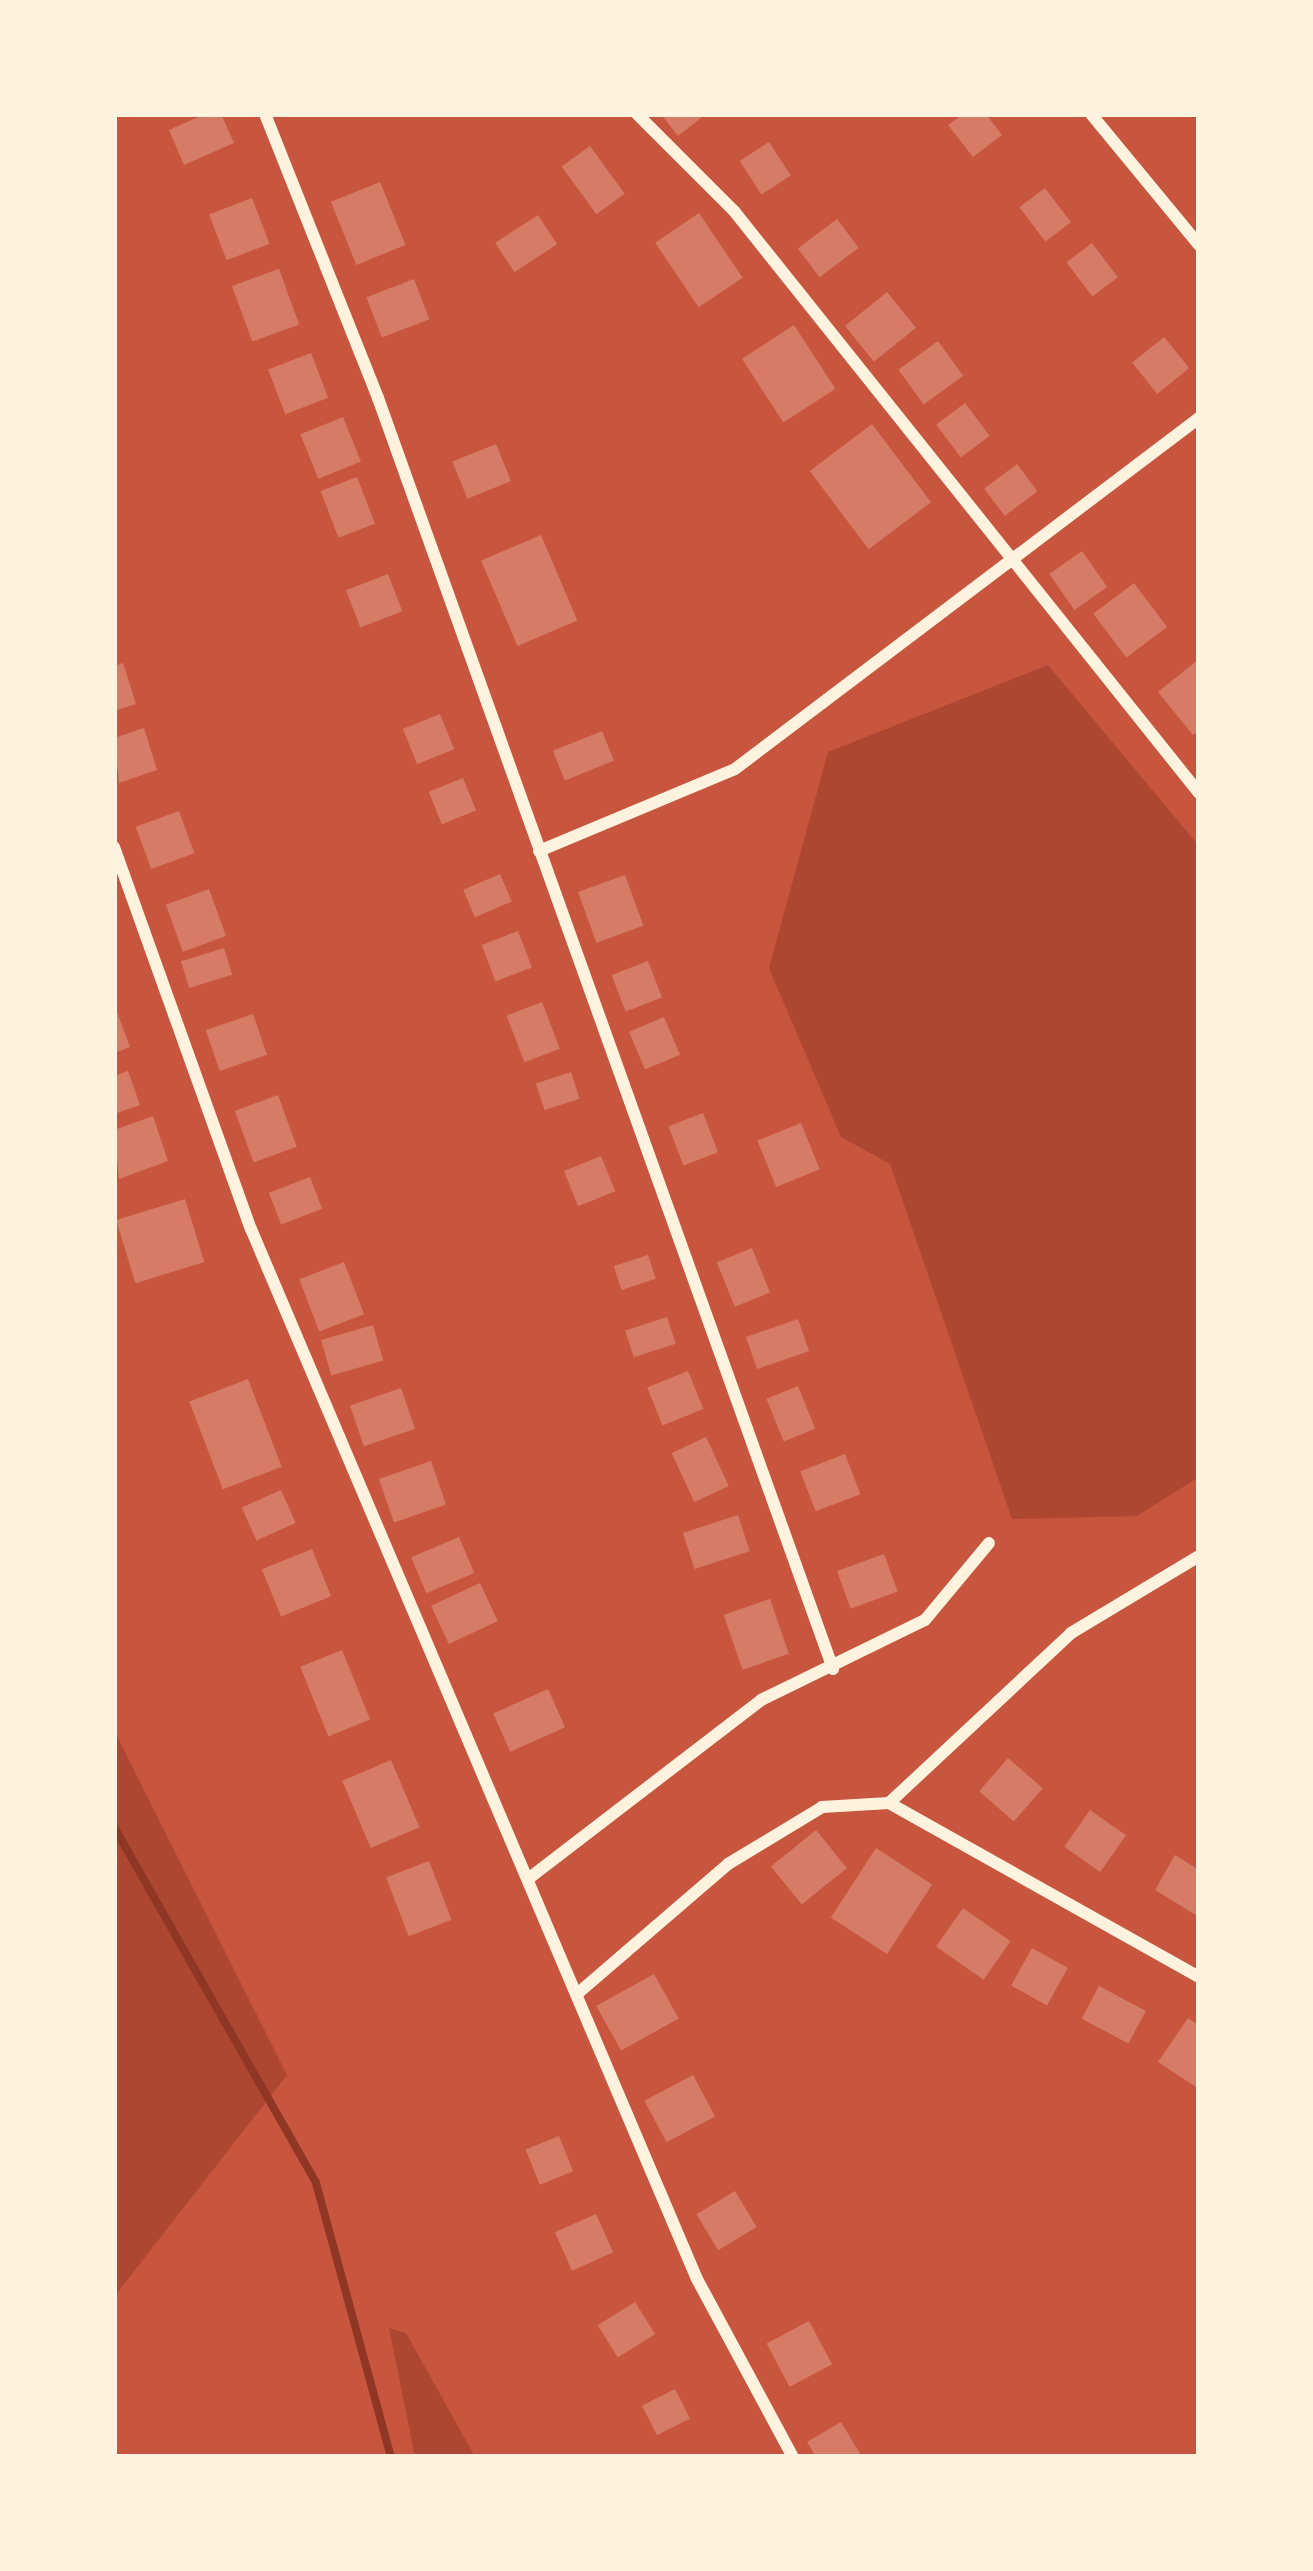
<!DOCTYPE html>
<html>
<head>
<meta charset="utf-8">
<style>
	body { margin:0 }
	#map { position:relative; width:1313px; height:2571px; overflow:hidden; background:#c8553d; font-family:Spectral,serif }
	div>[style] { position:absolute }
	.green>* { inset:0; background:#ae4732 }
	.stream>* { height:8px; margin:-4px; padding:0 4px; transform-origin:4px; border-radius:4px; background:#8f3625 }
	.building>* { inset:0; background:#d67c66; transform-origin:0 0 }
	.minor>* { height:12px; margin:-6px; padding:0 6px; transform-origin:6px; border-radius:6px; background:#fff3e0 }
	span { translate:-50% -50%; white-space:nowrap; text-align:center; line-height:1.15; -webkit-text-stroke:9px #fff3e0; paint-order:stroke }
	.frame { position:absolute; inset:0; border:117px solid #fff3e0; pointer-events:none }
</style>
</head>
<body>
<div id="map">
	<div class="green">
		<div style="clip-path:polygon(1048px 665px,1199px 846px,1199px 1477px,1137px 1516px,1012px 1519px,890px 1164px,841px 1137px,769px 968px,828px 752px)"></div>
		<div style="clip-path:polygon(114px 1730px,287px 2075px,114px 2297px)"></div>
		<div style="clip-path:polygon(389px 2328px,406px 2333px,475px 2457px,415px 2457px)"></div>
	</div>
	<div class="stream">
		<div style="left:114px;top:1827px;width:409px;rotate:60.4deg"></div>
		<div style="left:316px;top:2183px;width:284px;rotate:74.7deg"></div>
	</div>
	<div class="building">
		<div style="clip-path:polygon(205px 114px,221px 114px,234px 143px,184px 165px,169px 130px)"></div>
		<div style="clip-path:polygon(661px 114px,706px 114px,678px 136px)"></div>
		<div style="clip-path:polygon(963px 114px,986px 114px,1002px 135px,973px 157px,948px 125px)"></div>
		<div style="left:769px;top:142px;width:40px;height:35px;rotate:57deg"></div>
		<div style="left:590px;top:146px;width:59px;height:35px;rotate:54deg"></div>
		<div style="left:380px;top:182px;width:68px;height:53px;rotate:68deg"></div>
		<div style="left:1045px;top:188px;width:43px;height:32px;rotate:53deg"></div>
		<div style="left:252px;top:198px;width:49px;height:46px;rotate:69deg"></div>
		<div style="left:699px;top:213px;width:78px;height:53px;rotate:56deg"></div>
		<div style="left:538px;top:215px;width:35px;height:51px;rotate:57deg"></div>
		<div style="left:837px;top:219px;width:36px;height:49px;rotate:53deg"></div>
		<div style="left:1092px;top:243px;width:43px;height:32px;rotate:53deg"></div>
		<div style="left:279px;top:269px;width:59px;height:50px;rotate:70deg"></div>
		<div style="left:414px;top:279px;width:43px;height:51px;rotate:69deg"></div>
		<div style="left:887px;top:292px;width:46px;height:54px;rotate:51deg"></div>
		<div style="left:794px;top:325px;width:76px;height:62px;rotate:57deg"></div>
		<div style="left:1164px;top:337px;width:40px;height:41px;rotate:51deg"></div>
		<div style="left:938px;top:341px;width:43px;height:49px;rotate:54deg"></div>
		<div style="left:311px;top:353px;width:48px;height:46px;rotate:69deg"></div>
		<div style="left:965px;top:403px;width:41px;height:36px;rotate:53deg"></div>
		<div style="left:343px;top:417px;width:48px;height:46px;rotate:68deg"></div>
		<div style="left:872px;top:424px;width:98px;height:78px;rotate:53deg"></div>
		<div style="left:496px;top:444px;width:40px;height:47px;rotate:68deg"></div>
		<div style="left:1017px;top:464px;width:34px;height:41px;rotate:53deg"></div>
		<div style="left:357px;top:477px;width:50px;height:39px;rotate:69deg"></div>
		<div style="left:541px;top:535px;width:93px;height:65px;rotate:67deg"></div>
		<div style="left:1082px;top:551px;width:44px;height:40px;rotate:55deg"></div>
		<div style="left:388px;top:574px;width:40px;height:45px;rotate:69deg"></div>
		<div style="left:1134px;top:583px;width:55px;height:51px;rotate:53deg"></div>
		<div style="clip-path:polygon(1199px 659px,1199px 730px,1193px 735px,1158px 692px)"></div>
		<div style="clip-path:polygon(123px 663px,136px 704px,114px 711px,114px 666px)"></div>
		<div style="left:440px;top:714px;width:38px;height:40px;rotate:68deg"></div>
		<div style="clip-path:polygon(144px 728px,157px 770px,119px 783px,114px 738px)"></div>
		<div style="left:602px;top:731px;width:32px;height:53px;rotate:68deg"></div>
		<div style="left:463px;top:778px;width:35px;height:37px;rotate:68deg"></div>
		<div style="left:179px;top:811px;width:45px;height:46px;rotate:70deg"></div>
		<div style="left:500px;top:874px;width:30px;height:40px;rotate:67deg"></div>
		<div style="left:625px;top:875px;width:54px;height:50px;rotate:70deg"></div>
		<div style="left:209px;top:889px;width:50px;height:46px;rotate:70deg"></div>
		<div style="left:518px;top:931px;width:39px;height:39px;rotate:69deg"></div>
		<div style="left:224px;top:948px;width:28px;height:45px;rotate:73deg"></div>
		<div style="left:648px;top:961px;width:39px;height:39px;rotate:69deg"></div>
		<div style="left:542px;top:1002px;width:50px;height:38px;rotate:69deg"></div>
		<div style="clip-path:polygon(114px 1004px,130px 1047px,114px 1053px)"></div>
		<div style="left:253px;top:1014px;width:43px;height:50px;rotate:71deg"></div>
		<div style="left:664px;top:1017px;width:41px;height:38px;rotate:67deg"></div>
		<div style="clip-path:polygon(128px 1071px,140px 1105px,114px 1114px,114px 1076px)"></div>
		<div style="left:571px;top:1072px;width:28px;height:37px;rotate:72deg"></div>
		<div style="left:278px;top:1095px;width:55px;height:46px;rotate:70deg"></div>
		<div style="left:703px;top:1113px;width:42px;height:37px;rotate:69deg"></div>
		<div style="clip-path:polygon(153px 1116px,168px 1161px,119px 1179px,114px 1130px)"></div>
		<div style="left:801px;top:1123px;width:50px;height:47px;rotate:68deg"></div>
		<div style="left:601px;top:1156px;width:38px;height:40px;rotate:68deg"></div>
		<div style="left:310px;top:1177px;width:34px;height:44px;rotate:69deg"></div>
		<div style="left:185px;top:1199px;width:66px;height:72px;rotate:73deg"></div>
		<div style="left:752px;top:1248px;width:48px;height:38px;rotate:68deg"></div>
		<div style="left:648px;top:1255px;width:25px;height:36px;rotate:72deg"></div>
		<div style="left:344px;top:1262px;width:56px;height:48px;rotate:69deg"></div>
		<div style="left:667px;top:1317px;width:28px;height:44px;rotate:72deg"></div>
		<div style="left:798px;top:1319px;width:34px;height:55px;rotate:71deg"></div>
		<div style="left:373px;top:1325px;width:37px;height:54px;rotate:74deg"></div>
		<div style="left:688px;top:1371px;width:41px;height:44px;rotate:68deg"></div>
		<div style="left:248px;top:1379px;width:94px;height:63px;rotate:69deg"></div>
		<div style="left:798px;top:1386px;width:46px;height:34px;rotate:68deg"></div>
		<div style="left:401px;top:1388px;width:43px;height:54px;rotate:71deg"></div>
		<div style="left:706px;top:1437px;width:54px;height:38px;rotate:65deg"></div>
		<div style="left:845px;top:1454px;width:43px;height:48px;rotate:69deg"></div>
		<div style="left:431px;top:1461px;width:46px;height:55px;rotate:71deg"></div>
		<div style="left:281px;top:1490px;width:36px;height:43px;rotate:66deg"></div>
		<div style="left:738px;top:1515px;width:38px;height:58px;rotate:72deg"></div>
		<div style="left:459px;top:1537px;width:39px;height:52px;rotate:67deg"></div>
		<div style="left:312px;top:1549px;width:51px;height:54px;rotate:68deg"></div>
		<div style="left:884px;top:1554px;width:40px;height:50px;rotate:70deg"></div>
		<div style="left:480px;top:1583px;width:42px;height:54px;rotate:65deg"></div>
		<div style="left:770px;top:1599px;width:58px;height:49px;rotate:71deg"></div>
		<div style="left:342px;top:1650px;width:75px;height:45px;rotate:68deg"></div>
		<div style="left:548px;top:1689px;width:42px;height:60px;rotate:66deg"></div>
		<div style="left:1008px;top:1758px;width:46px;height:44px;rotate:41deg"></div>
		<div style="left:391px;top:1760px;width:73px;height:53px;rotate:67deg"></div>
		<div style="left:1090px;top:1810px;width:44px;height:45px;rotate:35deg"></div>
		<div style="left:816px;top:1830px;width:49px;height:58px;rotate:51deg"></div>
		<div style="left:876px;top:1848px;width:67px;height:83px;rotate:33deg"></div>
		<div style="clip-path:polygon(1175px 1855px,1199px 1870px,1199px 1917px,1155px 1890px)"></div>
		<div style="left:429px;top:1861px;width:63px;height:46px;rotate:69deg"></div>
		<div style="left:963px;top:1908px;width:58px;height:47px;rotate:35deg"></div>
		<div style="left:1032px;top:1948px;width:41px;height:43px;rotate:29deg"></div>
		<div style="left:654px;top:1974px;width:51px;height:66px;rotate:61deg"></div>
		<div style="left:1099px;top:1986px;width:53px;height:37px;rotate:28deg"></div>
		<div style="clip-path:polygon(1188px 2018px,1199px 2025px,1196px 2087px,1158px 2062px)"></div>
		<div style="left:693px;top:2075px;width:47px;height:55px;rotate:62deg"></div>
		<div style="left:559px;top:2136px;width:38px;height:36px;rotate:68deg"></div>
		<div style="left:735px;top:2191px;width:42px;height:45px;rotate:59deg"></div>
		<div style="left:596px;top:2214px;width:42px;height:45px;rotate:66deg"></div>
		<div style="left:635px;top:2302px;width:38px;height:44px;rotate:58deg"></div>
		<div style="left:809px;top:2321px;width:49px;height:48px;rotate:62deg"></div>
		<div style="left:675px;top:2389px;width:33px;height:37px;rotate:63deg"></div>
		<div style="clip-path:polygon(841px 2422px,862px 2457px,816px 2457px,807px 2442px)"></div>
	</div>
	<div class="minor">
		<div style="left:265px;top:114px;width:306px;rotate:68.3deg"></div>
		<div style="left:378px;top:398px;width:1350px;rotate:70.3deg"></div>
		<div style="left:637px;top:114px;width:137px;rotate:45deg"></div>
		<div style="left:734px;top:211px;width:745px;rotate:51.38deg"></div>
		<div style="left:1091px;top:114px;width:170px;rotate:50.5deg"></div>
		<div style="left:114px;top:847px;width:406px;rotate:70.3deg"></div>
		<div style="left:251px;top:1229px;width:1141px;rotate:66.99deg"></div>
		<div style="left:697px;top:2279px;width:202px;rotate:61.7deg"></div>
		<div style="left:539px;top:851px;width:212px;rotate:-22.7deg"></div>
		<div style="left:735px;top:769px;width:582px;rotate:-37.11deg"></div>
		<div style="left:889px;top:1803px;width:249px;rotate:-43deg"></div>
		<div style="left:1071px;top:1633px;width:149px;rotate:-31deg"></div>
		<div style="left:528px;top:1879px;width:294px;rotate:-37.5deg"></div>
		<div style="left:761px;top:1700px;width:182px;rotate:-26deg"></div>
		<div style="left:925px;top:1620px;width:100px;rotate:-50.3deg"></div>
		<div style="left:577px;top:1994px;width:199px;rotate:-40.7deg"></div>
		<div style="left:728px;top:1864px;width:110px;rotate:-31.2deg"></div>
		<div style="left:822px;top:1807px;width:67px;rotate:-3.4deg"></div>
		<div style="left:889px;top:1803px;width:355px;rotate:29.3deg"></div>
	</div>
	<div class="frame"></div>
</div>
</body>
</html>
